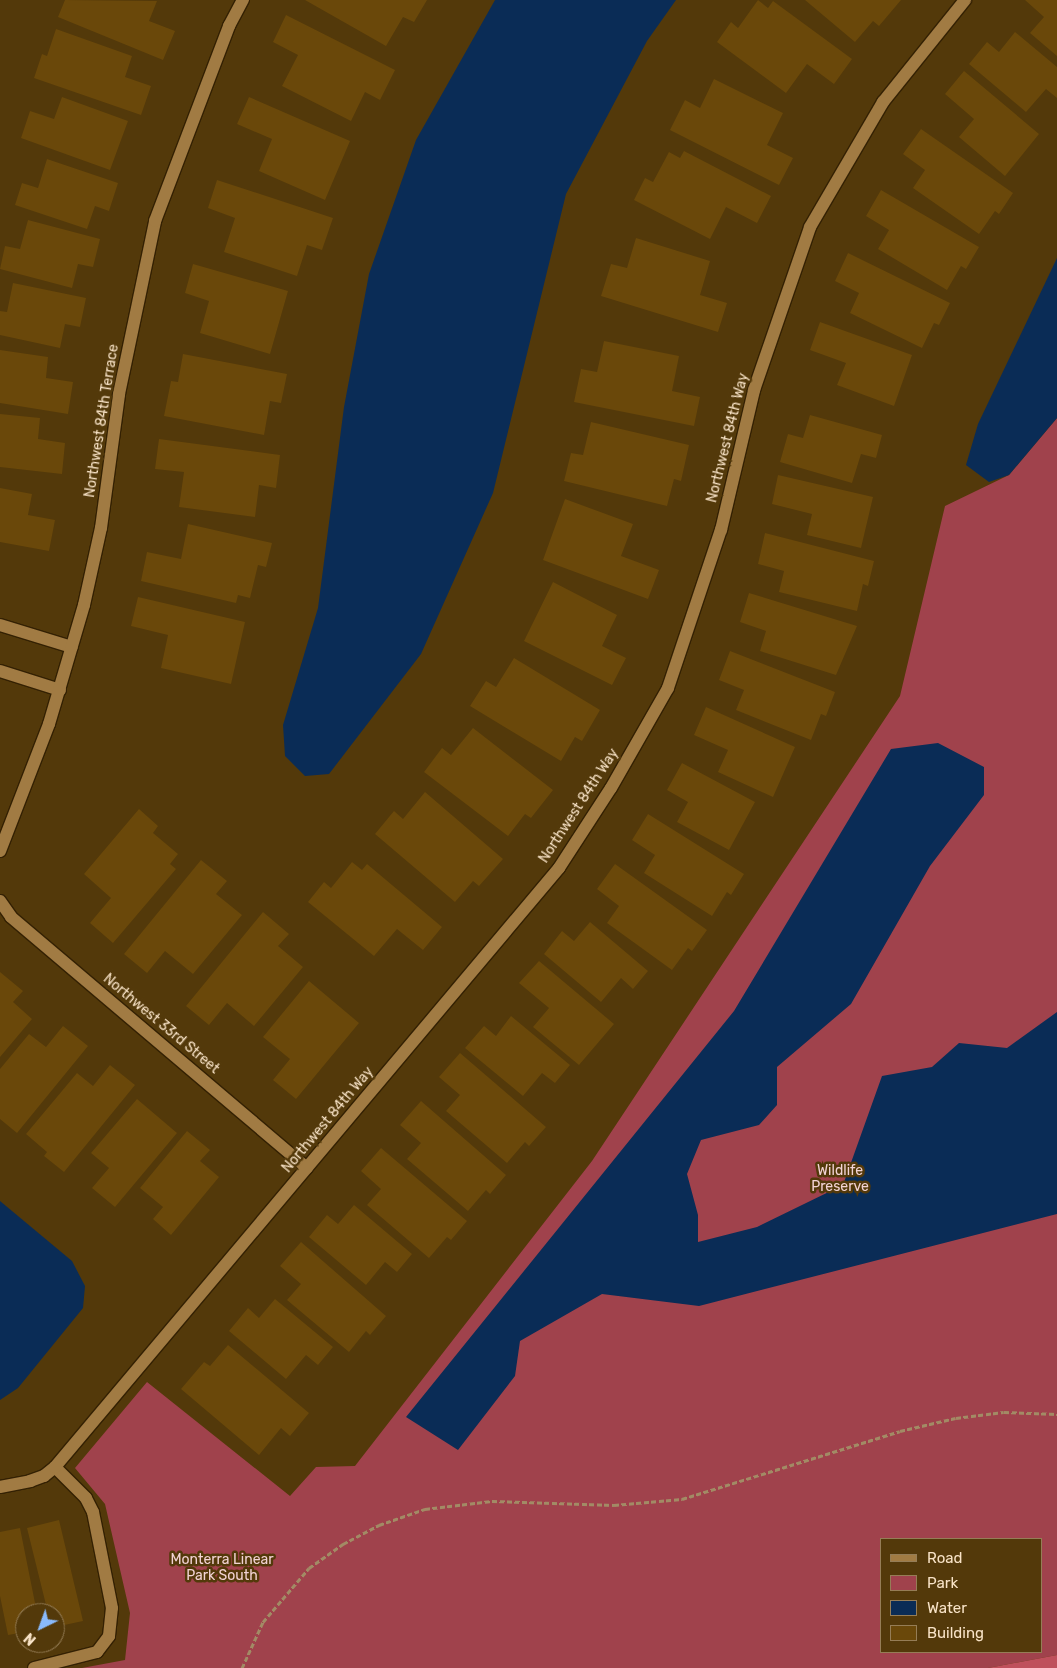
<!DOCTYPE html>
<html>
<head>
<meta charset="utf-8">
<style>
	body { margin:0 }
	#map { position:relative; width:1057px; height:1668px; overflow:hidden; background:#53390a; font-family:Rubik,sans-serif }
	div>[style] { position:absolute }
	.green>* { inset:0; background:#a0424c }
	.forest>* { inset:0; background:#bf505c }
	.water>* { inset:0; background:#0a2c56 }
	.building>* { inset:0; background:#6a480a }
	.path>* { height:3px; margin-top:-1.5px; transform-origin:0; background:repeating-linear-gradient(90deg,#a28b65 0 5px,transparent 0 7.5px) }
	.roads { filter:drop-shadow(1px 0 #342103) drop-shadow(-1px 0 #342103) drop-shadow(0 1px #342103) drop-shadow(0 -1px #342103) }
	.lane>* { height:12px; margin:-6px; padding:0 6px; transform-origin:6px; border-radius:6px; background:#a17b43 }
	.street>* { height:12px; margin:-6px; padding:0 6px; transform-origin:6px; border-radius:6px; background:#a17b43 }
	span { translate:-50% -50%; white-space:nowrap; text-align:center; line-height:1.15; -webkit-text-stroke:5px #53390a; paint-order:stroke }
	.street-label { font-size:14px; color:#f8e3c7 }
	.park-label { font-size:14px; color:#f2d3d4 }
	.legend { position:absolute; left:880px; top:1538px; width:162px; height:115px; box-sizing:border-box; background:#53390a; border:1px solid #957d56; margin:0; padding:6px 9px; list-style:none; font-size:15px; color:#f8e3c7 }
	.legend li { display:flex; align-items:center; gap:10px; height:25px }
	.legend b { width:25px; border:1px solid #957d56 }
	.north { position:absolute; left:15px; top:1603px; width:50px; height:50px; box-sizing:border-box; background:#53390a; border:1px solid #957d56; border-radius:50%; rotate:222deg; font-size:14px; font-weight:700; line-height:20px; text-align:center; color:#f8e3c7 }
	.north::after { content:''; display:block; margin:auto; width:18px; height:22px; background:#89bafc; clip-path:polygon(50% 0,100% 100%,50% 72%,0 100%) }
</style>
</head>
<body>
<div id="map">
	<div class="green">
		<div style="clip-path:polygon(evenodd,1057px 418px,1057px 1655px,988px 1668px,82px 1668px,125px 1660px,130px 1613px,105px 1504px,75px 1468px,147px 1382px,290px 1496px,316px 1467px,355px 1466px,592px 1161px,900px 696px,945px 506px,1009px 475px,1057px 418px,881px 1539px,1041px 1539px,1041px 1652px,881px 1652px,881px 1539px)"></div>
	</div>
	<div class="forest">
		<div style="clip-path:polygon(1057px 1655px,1057px 1668px,988px 1668px)"></div>
	</div>
	<div class="water">
		<div style="clip-path:polygon(495px 0,676px 0,647px 41px,566px 194px,493px 493px,421px 654px,329px 774px,305px 776px,285px 756px,283px 725px,318px 608px,344px 407px,369px 274px,416px 140px)"></div>
		<div style="clip-path:polygon(1057px 258px,1057px 418px,1009px 475px,989px 482px,966px 465px,978px 424px)"></div>
		<div style="clip-path:polygon(938px 743px,984px 767px,984px 795px,930px 866px,851px 1004px,777px 1067px,777px 1105px,759px 1125px,701px 1140px,687px 1174px,698px 1215px,698px 1242px,757px 1227px,843px 1185px,882px 1076px,932px 1067px,959px 1043px,1007px 1048px,1057px 1012px,1057px 1214px,699px 1306px,602px 1294px,520px 1341px,515px 1376px,458px 1450px,406px 1417px,734px 1011px,891px 749px)"></div>
		<div style="clip-path:polygon(0 1201px,72px 1261px,85px 1286px,83px 1308px,18px 1388px,0 1400px)"></div>
	</div>
	<div class="building">
		<div style="clip-path:polygon(65px 0,157px 1px,149px 21px,175px 31px,163px 60px,58px 17px)"></div>
		<div style="clip-path:polygon(305px 0,427px 0,414px 22px,403px 17px,386px 46px)"></div>
		<div style="clip-path:polygon(758px 0,768px 8px,773px 1px,852px 59px,834px 84px,807px 64px,786px 93px,717px 42px,731px 22px,738px 28px)"></div>
		<div style="clip-path:polygon(805px 0,901px 0,879px 26px,873px 21px,855px 42px)"></div>
		<div style="clip-path:polygon(1025px 0,1057px 0,1057px 56px,1030px 33px,1044px 17px)"></div>
		<div style="clip-path:polygon(286px 15px,395px 70px,380px 100px,365px 92px,351px 121px,282px 86px,298px 55px,273px 42px)"></div>
		<div style="clip-path:polygon(56px 29px,132px 56px,125px 77px,151px 86px,141px 115px,34px 78px,42px 54px,47px 56px)"></div>
		<div style="clip-path:polygon(1015px 32px,1057px 67px,1057px 98px,1046px 89px,1026px 112px,969px 64px,987px 42px,999px 52px)"></div>
		<div style="clip-path:polygon(964px 71px,1039px 134px,1005px 176px,959px 137px,974px 119px,945px 94px)"></div>
		<div style="clip-path:polygon(714px 79px,783px 113px,767px 145px,793px 158px,779px 185px,670px 130px,685px 100px,700px 108px)"></div>
		<div style="clip-path:polygon(62px 97px,128px 121px,110px 170px,21px 138px,30px 111px,54px 119px)"></div>
		<div style="clip-path:polygon(249px 97px,350px 141px,325px 200px,259px 171px,272px 139px,237px 124px)"></div>
		<div style="clip-path:polygon(921px 129px,1013px 193px,999px 214px,995px 211px,979px 234px,913px 188px,925px 170px,903px 154px)"></div>
		<div style="clip-path:polygon(684px 151px,771px 196px,757px 223px,726px 207px,710px 239px,634px 200px,645px 178px,653px 182px,669px 152px,680px 158px)"></div>
		<div style="clip-path:polygon(47px 159px,118px 183px,109px 211px,95px 206px,87px 229px,15px 205px,22px 183px,38px 188px)"></div>
		<div style="clip-path:polygon(217px 180px,333px 218px,322px 250px,307px 245px,297px 276px,224px 252px,235px 218px,208px 208px)"></div>
		<div style="clip-path:polygon(881px 190px,979px 247px,966px 269px,961px 266px,947px 290px,878px 249px,889px 230px,866px 216px)"></div>
		<div style="clip-path:polygon(28px 220px,100px 239px,93px 267px,78px 264px,72px 288px,0 269px,5px 246px,20px 249px)"></div>
		<div style="clip-path:polygon(636px 238px,710px 261px,700px 295px,727px 303px,718px 332px,601px 296px,611px 264px,627px 268px)"></div>
		<div style="clip-path:polygon(848px 253px,950px 303px,939px 325px,934px 323px,922px 348px,850px 313px,859px 293px,835px 281px)"></div>
		<div style="clip-path:polygon(193px 264px,288px 291px,270px 354px,200px 333px,209px 301px,185px 293px)"></div>
		<div style="clip-path:polygon(13px 283px,86px 298px,80px 327px,65px 324px,60px 348px,0 335px,0 311px,7px 312px)"></div>
		<div style="clip-path:polygon(820px 322px,912px 355px,894px 406px,837px 385px,846px 363px,810px 350px)"></div>
		<div style="clip-path:polygon(604px 341px,679px 356px,672px 391px,700px 397px,694px 426px,574px 402px,581px 369px,597px 372px)"></div>
		<div style="clip-path:polygon(0 350px,48px 357px,46px 378px,73px 382px,68px 414px,0 403px)"></div>
		<div style="clip-path:polygon(183px 354px,287px 374px,281px 403px,270px 401px,264px 435px,164px 416px,171px 381px,178px 382px)"></div>
		<div style="clip-path:polygon(0 414px,40px 418px,38px 439px,65px 443px,62px 474px,0 467px)"></div>
		<div style="clip-path:polygon(810px 415px,882px 435px,876px 458px,861px 454px,852px 483px,780px 462px,788px 434px,803px 438px)"></div>
		<div style="clip-path:polygon(591px 422px,689px 445px,681px 481px,674px 479px,667px 506px,564px 481px,571px 453px,583px 455px)"></div>
		<div style="clip-path:polygon(159px 439px,280px 455px,276px 488px,259px 485px,255px 517px,179px 507px,184px 472px,155px 469px)"></div>
		<div style="clip-path:polygon(778px 475px,873px 497px,861px 548px,807px 535px,812px 514px,772px 504px)"></div>
		<div style="clip-path:polygon(0 488px,32px 494px,28px 515px,55px 520px,49px 551px,0 542px)"></div>
		<div style="clip-path:polygon(565px 499px,633px 524px,621px 556px,659px 570px,648px 599px,543px 560px)"></div>
		<div style="clip-path:polygon(188px 524px,272px 543px,266px 567px,258px 565px,250px 598px,238px 595px,236px 603px,141px 581px,147px 552px,181px 559px)"></div>
		<div style="clip-path:polygon(765px 533px,874px 561px,868px 586px,863px 584px,857px 611px,779px 592px,784px 571px,758px 564px)"></div>
		<div style="clip-path:polygon(553px 582px,617px 615px,602px 646px,626px 658px,612px 685px,524px 641px)"></div>
		<div style="clip-path:polygon(749px 593px,857px 626px,836px 675px,760px 651px,766px 631px,740px 622px)"></div>
		<div style="clip-path:polygon(138px 597px,245px 622px,231px 684px,161px 668px,168px 635px,131px 626px)"></div>
		<div style="clip-path:polygon(730px 651px,835px 692px,826px 716px,821px 714px,811px 740px,736px 710px,744px 690px,719px 680px)"></div>
		<div style="clip-path:polygon(514px 658px,600px 710px,582px 741px,575px 737px,561px 761px,470px 706px,486px 681px,496px 687px)"></div>
		<div style="clip-path:polygon(706px 707px,795px 747px,773px 797px,718px 772px,728px 750px,694px 735px)"></div>
		<div style="clip-path:polygon(473px 728px,553px 790px,531px 818px,525px 814px,508px 836px,424px 772px,442px 748px,451px 755px)"></div>
		<div style="clip-path:polygon(682px 763px,755px 802px,729px 850px,677px 822px,688px 802px,667px 790px)"></div>
		<div style="clip-path:polygon(425px 792px,503px 859px,479px 886px,473px 881px,455px 902px,375px 834px,394px 811px,403px 819px)"></div>
		<div style="clip-path:polygon(139px 809px,158px 826px,153px 833px,178px 854px,170px 864px,176px 869px,113px 943px,90px 923px,111px 898px,84px 874px)"></div>
		<div style="clip-path:polygon(648px 814px,744px 874px,731px 895px,727px 892px,712px 916px,644px 873px,655px 855px,632px 840px)"></div>
		<div style="clip-path:polygon(201px 860px,227px 881px,216px 894px,242px 915px,193px 974px,165px 951px,147px 973px,124px 954px)"></div>
		<div style="clip-path:polygon(352px 862px,362px 870px,367px 864px,442px 927px,423px 950px,397px 929px,374px 956px,308px 902px,324px 882px,331px 888px)"></div>
		<div style="clip-path:polygon(615px 864px,707px 930px,692px 951px,688px 948px,672px 970px,607px 923px,619px 906px,597px 889px)"></div>
		<div style="clip-path:polygon(263px 912px,289px 934px,278px 946px,303px 967px,254px 1026px,227px 1003px,209px 1025px,186px 1006px)"></div>
		<div style="clip-path:polygon(590px 922px,648px 971px,633px 989px,621px 978px,601px 1002px,544px 954px,562px 931px,574px 941px)"></div>
		<div style="clip-path:polygon(539px 961px,614px 1024px,579px 1065px,533px 1027px,549px 1008px,519px 983px)"></div>
		<div style="clip-path:polygon(0 972px,23px 991px,13px 1002px,32px 1019px,0 1057px)"></div>
		<div style="clip-path:polygon(309px 981px,359px 1023px,296px 1099px,273px 1080px,290px 1059px,263px 1037px)"></div>
		<div style="clip-path:polygon(511px 1016px,570px 1065px,555px 1083px,542px 1073px,523px 1096px,465px 1048px,484px 1026px,496px 1036px)"></div>
		<div style="clip-path:polygon(63px 1026px,88px 1046px,17px 1133px,0 1119px,0 1069px,29px 1034px,46px 1047px)"></div>
		<div style="clip-path:polygon(460px 1053px,546px 1127px,529px 1146px,525px 1142px,507px 1163px,446px 1111px,460px 1095px,439px 1077px)"></div>
		<div style="clip-path:polygon(110px 1065px,135px 1085px,64px 1172px,44px 1156px,47px 1152px,26px 1134px,77px 1073px,93px 1086px)"></div>
		<div style="clip-path:polygon(137px 1099px,177px 1133px,115px 1207px,92px 1188px,109px 1168px,91px 1153px)"></div>
		<div style="clip-path:polygon(421px 1101px,506px 1175px,490px 1194px,486px 1190px,468px 1211px,407px 1159px,421px 1143px,400px 1125px)"></div>
		<div style="clip-path:polygon(187px 1131px,210px 1150px,200px 1161px,219px 1177px,171px 1235px,153px 1219px,163px 1207px,140px 1188px)"></div>
		<div style="clip-path:polygon(381px 1148px,467px 1221px,451px 1240px,447px 1237px,429px 1258px,367px 1205px,381px 1189px,361px 1171px)"></div>
		<div style="clip-path:polygon(354px 1205px,412px 1254px,397px 1272px,385px 1262px,366px 1285px,309px 1237px,327px 1215px,338px 1224px)"></div>
		<div style="clip-path:polygon(301px 1242px,386px 1316px,370px 1335px,366px 1331px,349px 1352px,287px 1300px,301px 1284px,280px 1266px)"></div>
		<div style="clip-path:polygon(275px 1299px,333px 1347px,318px 1365px,306px 1355px,286px 1379px,229px 1331px,248px 1308px,259px 1318px)"></div>
		<div style="clip-path:polygon(228px 1345px,309px 1413px,290px 1436px,281px 1428px,259px 1455px,181px 1389px,204px 1362px,210px 1366px)"></div>
		<div style="clip-path:polygon(59px 1520px,83px 1621px,55px 1627px,55px 1613px,48px 1613px,27px 1528px)"></div>
		<div style="clip-path:polygon(20px 1528px,37px 1613px,25px 1613px,25px 1632px,8px 1635px,0 1596px,0 1532px)"></div>
	</div>
	<div class="path">
		<div style="left:242px;top:1668px;width:51px;rotate:-65.5deg"></div>
		<div style="left:263px;top:1622px;width:71px;rotate:-49.6deg"></div>
		<div style="left:309px;top:1568px;width:42px;rotate:-35.2deg"></div>
		<div style="left:343px;top:1544px;width:41px;rotate:-27.8deg"></div>
		<div style="left:379px;top:1525px;width:49px;rotate:-19.2deg"></div>
		<div style="left:425px;top:1509px;width:67px;rotate:-6.8deg"></div>
		<div style="left:492px;top:1501px;width:122px;rotate:1.9deg"></div>
		<div style="left:614px;top:1505px;width:68px;rotate:-5deg"></div>
		<div style="left:682px;top:1499px;width:228px;rotate:-17.3deg"></div>
		<div style="left:900px;top:1431px;width:57px;rotate:-13.1deg"></div>
		<div style="left:956px;top:1418px;width:48px;rotate:-7.1deg"></div>
		<div style="left:1004px;top:1412px;width:53px;rotate:2.2deg"></div>
	</div>
	<div class="roads">
		<div class="lane">
			<div style="left:34px;top:1668px;width:65px;rotate:-14.3deg"></div>
			<div style="left:97px;top:1652px;width:20px;rotate:-53deg"></div>
			<div style="left:109px;top:1636px;width:28px;rotate:-84deg"></div>
			<div style="left:112px;top:1608px;width:98px;rotate:-101.2deg"></div>
			<div style="left:93px;top:1512px;width:16px;rotate:-117deg"></div>
			<div style="left:86px;top:1498px;width:44px;rotate:-135deg"></div>
		</div>
		<div class="street">
			<div style="left:0;top:625px;width:75px;rotate:17deg"></div>
			<div style="left:0;top:671px;width:63px;rotate:17.6deg"></div>
			<div style="left:0;top:851px;width:136px;rotate:-68.9deg"></div>
			<div style="left:49px;top:724px;width:124px;rotate:-73.6deg"></div>
			<div style="left:84px;top:605px;width:79px;rotate:-77.6deg"></div>
			<div style="left:101px;top:528px;width:135px;rotate:-82.3deg"></div>
			<div style="left:119px;top:394px;width:177px;rotate:-78.2deg"></div>
			<div style="left:155px;top:221px;width:209px;rotate:-69.2deg"></div>
			<div style="left:229px;top:26px;width:30px;rotate:-62deg"></div>
			<div style="left:0;top:901px;width:19px;rotate:55deg"></div>
			<div style="left:11px;top:917px;width:388px;rotate:40.3deg"></div>
			<div style="left:0;top:1487px;width:31px;rotate:-11deg"></div>
			<div style="left:30px;top:1481px;width:15px;rotate:-20deg"></div>
			<div style="left:44px;top:1476px;width:14px;rotate:-39deg"></div>
			<div style="left:55px;top:1467px;width:783px;rotate:-49.92deg"></div>
			<div style="left:559px;top:868px;width:95px;rotate:-57deg"></div>
			<div style="left:611px;top:788px;width:115px;rotate:-60.3deg"></div>
			<div style="left:668px;top:688px;width:167px;rotate:-71.5deg"></div>
			<div style="left:721px;top:530px;width:144px;rotate:-76.7deg"></div>
			<div style="left:754px;top:390px;width:172px;rotate:-71deg"></div>
			<div style="left:810px;top:227px;width:145px;rotate:-59.7deg"></div>
			<div style="left:883px;top:102px;width:131px;rotate:-51.2deg"></div>
		</div>
	</div>
	<div class="street-label">
		<span style="left:102px;top:421px;rotate:-81deg">Northwest 84th Terrace</span>
		<span style="left:728px;top:438px;rotate:-76deg">Northwest 84th Way</span>
		<span style="left:579px;top:806px;rotate:-57deg">Northwest 84th Way</span>
		<span style="left:161px;top:1024px;rotate:40deg">Northwest 33rd Street</span>
		<span style="left:328px;top:1120px;rotate:-50deg">Northwest 84th Way</span>
	</div>
	<div class="park-label">
		<span style="left:840px;top:1179px">Wildlife<br>Preserve</span>
		<span style="left:222px;top:1568px">Monterra Linear<br>Park South</span>
	</div>
	<ul class="legend">
	<li><b style="height:6px;background:#a17b43"></b>Road</li>
	<li><b style="height:14px;background:#a0424c"></b>Park</li>
	<li><b style="height:14px;background:#0a2c56"></b>Water</li>
	<li><b style="height:14px;background:#6a480a"></b>Building</li>
	</ul>
	<div class="north">N</div>
</div>
</body>
</html>
